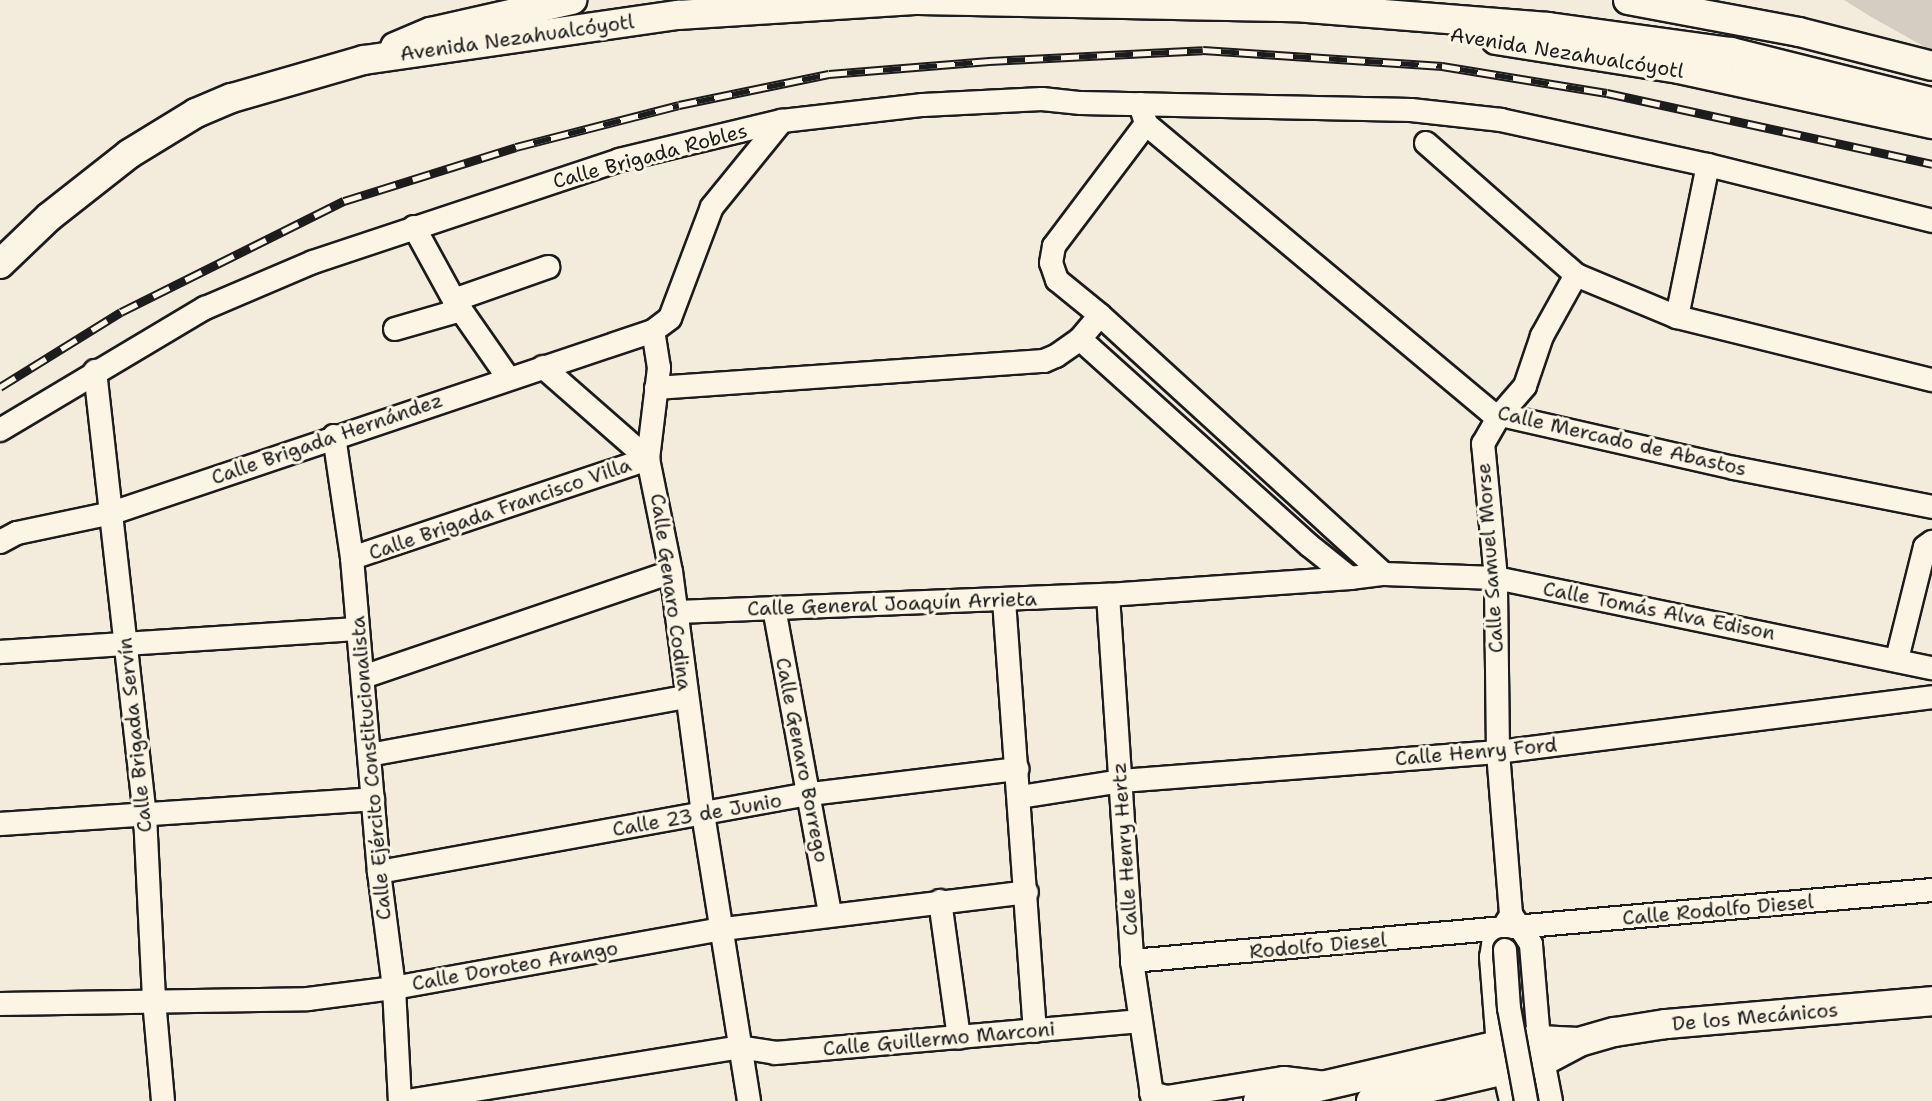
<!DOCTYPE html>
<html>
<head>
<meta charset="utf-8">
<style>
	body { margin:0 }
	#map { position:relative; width:1932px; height:1101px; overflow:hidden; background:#f3ecdd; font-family:"Shantell Sans",sans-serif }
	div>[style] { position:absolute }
	.green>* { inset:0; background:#d3cec1 }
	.roads { filter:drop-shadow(2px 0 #1c1c1c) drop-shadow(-2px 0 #1c1c1c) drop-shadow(0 2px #1c1c1c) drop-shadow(0 -2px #1c1c1c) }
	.minor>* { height:22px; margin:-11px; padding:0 11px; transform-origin:11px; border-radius:11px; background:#fcf5e5 }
	.major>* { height:28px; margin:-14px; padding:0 14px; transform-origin:14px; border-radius:14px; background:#fcf5e5 }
	.rail>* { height:9px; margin-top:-4.5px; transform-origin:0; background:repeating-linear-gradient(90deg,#fcf5e5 0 18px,#1c1c1c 0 36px); box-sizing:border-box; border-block:2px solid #1c1c1c }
	.bridges { filter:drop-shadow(2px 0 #1c1c1c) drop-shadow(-2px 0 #1c1c1c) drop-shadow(0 2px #1c1c1c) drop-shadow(0 -2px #1c1c1c) }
	.minor-bridge>* { height:22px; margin:-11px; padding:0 11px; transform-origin:11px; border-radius:11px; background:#fcf5e5 }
	span { translate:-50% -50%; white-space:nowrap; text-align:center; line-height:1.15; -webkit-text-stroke:6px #fcf5e5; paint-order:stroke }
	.street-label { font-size:20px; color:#1c1c1c }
</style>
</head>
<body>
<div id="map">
	<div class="green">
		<div style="clip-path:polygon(1844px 0,1932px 0,1932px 51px,1873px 18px)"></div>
	</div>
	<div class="roads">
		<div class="minor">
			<div style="left:1140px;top:104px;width:21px;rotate:73deg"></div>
			<div style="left:1146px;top:124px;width:451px;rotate:39.9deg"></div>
			<div style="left:1492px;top:413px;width:248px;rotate:12.8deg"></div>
			<div style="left:1734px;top:468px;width:202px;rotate:11.1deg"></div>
			<div style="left:1426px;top:143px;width:200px;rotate:41.3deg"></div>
			<div style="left:1576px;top:275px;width:109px;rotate:22.6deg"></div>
			<div style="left:1677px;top:317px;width:263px;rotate:13.9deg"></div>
			<div style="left:414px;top:227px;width:83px;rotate:61.3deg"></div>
			<div style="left:454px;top:300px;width:96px;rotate:55.2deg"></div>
			<div style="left:454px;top:300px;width:100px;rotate:-19.3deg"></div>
			<div style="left:1100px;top:315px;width:384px;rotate:42.4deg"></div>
			<div style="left:1677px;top:317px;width:155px;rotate:-78.5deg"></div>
			<div style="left:395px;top:329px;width:69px;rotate:-16.1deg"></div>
			<div style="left:1080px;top:339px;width:309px;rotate:42deg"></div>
			<div style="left:1310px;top:546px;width:51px;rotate:38.7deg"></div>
			<div style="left:1350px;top:578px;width:34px;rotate:-7deg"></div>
			<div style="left:1384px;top:574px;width:112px;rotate:2deg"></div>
			<div style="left:1496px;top:578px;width:445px;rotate:11.7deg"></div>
			<div style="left:543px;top:367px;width:140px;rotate:41.2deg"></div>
			<div style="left:95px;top:371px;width:447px;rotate:83.6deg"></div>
			<div style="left:145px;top:815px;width:185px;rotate:87.2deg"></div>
			<div style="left:154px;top:1000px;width:101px;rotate:84.9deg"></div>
			<div style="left:656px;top:388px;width:389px;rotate:-4deg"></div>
			<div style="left:1044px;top:361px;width:13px;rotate:-23deg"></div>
			<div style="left:1056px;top:356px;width:29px;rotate:-35deg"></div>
			<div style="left:1080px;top:339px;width:31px;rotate:-50deg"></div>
			<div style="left:1100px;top:315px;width:55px;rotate:-140.9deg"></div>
			<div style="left:1057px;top:280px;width:18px;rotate:-109deg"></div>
			<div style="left:1051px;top:263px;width:17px;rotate:-80deg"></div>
			<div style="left:1054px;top:246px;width:153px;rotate:-53deg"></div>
			<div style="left:0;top:430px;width:239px;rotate:-30.8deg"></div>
			<div style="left:205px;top:308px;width:117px;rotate:-23.1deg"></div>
			<div style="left:313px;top:262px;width:323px;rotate:-18.4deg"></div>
			<div style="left:619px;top:160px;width:168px;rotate:-13.5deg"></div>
			<div style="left:782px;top:121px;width:142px;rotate:-6.5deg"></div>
			<div style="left:923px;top:105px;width:119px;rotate:-2.9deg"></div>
			<div style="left:1042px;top:99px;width:39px;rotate:6deg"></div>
			<div style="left:1081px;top:103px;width:330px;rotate:1.2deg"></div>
			<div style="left:1411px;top:110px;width:91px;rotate:6.3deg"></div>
			<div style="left:1501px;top:120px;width:212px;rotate:12.3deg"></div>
			<div style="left:1708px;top:165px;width:231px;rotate:14deg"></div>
			<div style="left:334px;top:436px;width:123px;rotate:81.6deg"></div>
			<div style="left:352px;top:558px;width:315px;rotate:85.1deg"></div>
			<div style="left:379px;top:872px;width:117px;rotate:82.6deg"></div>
			<div style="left:394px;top:988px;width:113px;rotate:87deg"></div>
			<div style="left:0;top:542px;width:19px;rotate:-28deg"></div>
			<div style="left:17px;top:533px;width:97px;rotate:-11.9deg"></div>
			<div style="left:112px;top:513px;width:571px;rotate:-18.59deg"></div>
			<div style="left:352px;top:558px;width:312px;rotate:-18.5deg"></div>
			<div style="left:1108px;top:595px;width:367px;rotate:86.2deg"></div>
			<div style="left:1132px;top:961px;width:142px;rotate:81.5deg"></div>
			<div style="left:1004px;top:600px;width:432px;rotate:85.9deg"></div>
			<div style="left:774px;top:608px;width:310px;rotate:79.6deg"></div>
			<div style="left:676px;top:612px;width:432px;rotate:-2.3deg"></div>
			<div style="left:1108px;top:595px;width:243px;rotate:-4deg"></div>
			<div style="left:0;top:652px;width:358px;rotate:-3.7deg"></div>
			<div style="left:1897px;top:659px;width:115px;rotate:-76deg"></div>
			<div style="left:1925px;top:547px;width:9px;rotate:-36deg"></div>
			<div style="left:363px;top:677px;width:325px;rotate:-18.8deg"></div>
			<div style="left:369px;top:755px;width:322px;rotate:-10.4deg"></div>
			<div style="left:1020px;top:797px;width:102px;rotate:-9deg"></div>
			<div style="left:1121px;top:781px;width:378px;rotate:-4.4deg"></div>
			<div style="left:1498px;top:752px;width:437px;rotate:-7.2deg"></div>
			<div style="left:0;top:824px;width:374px;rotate:-3.8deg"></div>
			<div style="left:379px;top:872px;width:438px;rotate:-10.3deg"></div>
			<div style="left:810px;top:794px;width:209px;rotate:-6.9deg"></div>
			<div style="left:940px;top:901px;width:138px;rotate:82.1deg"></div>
			<div style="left:1508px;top:920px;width:29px;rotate:121deg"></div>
			<div style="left:1493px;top:945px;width:12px;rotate:99deg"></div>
			<div style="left:1491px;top:957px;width:88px;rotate:85.5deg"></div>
			<div style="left:1498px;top:1045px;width:57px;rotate:76.9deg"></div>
			<div style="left:1132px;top:961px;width:803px;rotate:-5.07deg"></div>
			<div style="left:0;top:1004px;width:308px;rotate:-0.9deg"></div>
			<div style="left:308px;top:999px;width:87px;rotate:-7.3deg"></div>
			<div style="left:394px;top:988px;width:334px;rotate:-10.2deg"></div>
			<div style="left:723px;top:929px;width:306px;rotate:-6.9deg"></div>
			<div style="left:1151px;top:1093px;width:16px;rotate:14deg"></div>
			<div style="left:1167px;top:1097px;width:119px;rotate:-9.2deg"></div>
			<div style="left:1284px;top:1078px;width:42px;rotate:6.8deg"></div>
			<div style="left:407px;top:1101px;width:336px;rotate:-9.2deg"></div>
			<div style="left:739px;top:1047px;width:36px;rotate:9deg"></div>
			<div style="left:775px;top:1053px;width:365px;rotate:-5deg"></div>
			<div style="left:749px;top:1101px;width:291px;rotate:-99.1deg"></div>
			<div style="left:703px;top:814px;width:244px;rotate:-97.5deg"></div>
			<div style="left:671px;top:572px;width:115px;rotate:-101.5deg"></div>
			<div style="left:648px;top:459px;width:92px;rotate:-83.1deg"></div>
			<div style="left:659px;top:368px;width:37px;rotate:-99deg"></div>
			<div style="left:653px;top:331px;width:21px;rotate:-37deg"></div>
			<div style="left:670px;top:318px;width:119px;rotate:-69.3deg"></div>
			<div style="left:712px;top:207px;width:111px;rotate:-50.9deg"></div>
			<div style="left:1551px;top:1101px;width:62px;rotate:-101.1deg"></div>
			<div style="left:1539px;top:1040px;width:96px;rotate:-94.8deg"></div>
			<div style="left:1531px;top:944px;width:36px;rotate:-124deg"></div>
			<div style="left:1511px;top:914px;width:163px;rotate:-94.6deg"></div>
			<div style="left:1498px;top:752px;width:174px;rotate:-90.7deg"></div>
			<div style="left:1496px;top:578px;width:135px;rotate:-95.5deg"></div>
			<div style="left:1483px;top:444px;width:34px;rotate:-60deg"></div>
			<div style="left:1500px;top:415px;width:38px;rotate:-49deg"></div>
			<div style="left:1525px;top:386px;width:53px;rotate:-71.2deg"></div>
			<div style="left:1542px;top:336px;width:70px;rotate:-60.9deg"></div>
		</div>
		<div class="major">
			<div style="left:1628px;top:0;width:174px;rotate:10.6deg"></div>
			<div style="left:1799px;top:32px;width:137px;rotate:14.3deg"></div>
			<div style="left:1496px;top:40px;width:185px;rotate:9deg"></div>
			<div style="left:1679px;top:69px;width:259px;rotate:12.3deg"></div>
			<div style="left:395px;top:47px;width:39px;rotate:-23deg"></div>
			<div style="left:431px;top:32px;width:145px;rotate:-12.8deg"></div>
			<div style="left:0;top:264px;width:68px;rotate:-43.8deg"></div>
			<div style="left:49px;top:217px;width:102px;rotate:-38.2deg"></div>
			<div style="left:129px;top:154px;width:79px;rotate:-31.5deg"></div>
			<div style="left:196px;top:113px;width:39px;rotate:-23deg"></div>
			<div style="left:232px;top:98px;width:137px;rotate:-16.1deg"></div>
			<div style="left:364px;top:60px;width:317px;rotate:-8.2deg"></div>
			<div style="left:678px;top:15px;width:241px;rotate:-3.6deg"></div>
			<div style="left:919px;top:0;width:376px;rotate:1.1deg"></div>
			<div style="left:1295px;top:7px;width:254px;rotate:4.5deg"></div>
			<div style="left:1548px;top:27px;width:185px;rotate:7.8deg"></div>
			<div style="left:1731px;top:52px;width:207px;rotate:14deg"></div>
			<div style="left:1258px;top:1101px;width:246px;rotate:-13.1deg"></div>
			<div style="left:1498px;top:1045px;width:41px;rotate:-7deg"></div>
			<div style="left:1539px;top:1040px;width:39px;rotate:3deg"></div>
			<div style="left:1371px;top:1101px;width:178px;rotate:-13deg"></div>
			<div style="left:1544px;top:1061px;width:40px;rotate:-28deg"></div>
			<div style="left:1579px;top:1042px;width:37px;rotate:-16deg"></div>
			<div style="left:1615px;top:1032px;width:52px;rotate:-8.9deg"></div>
			<div style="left:1666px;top:1024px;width:267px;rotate:-4.9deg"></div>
		</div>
	</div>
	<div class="rail">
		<div style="left:0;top:387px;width:142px;rotate:-31.8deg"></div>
		<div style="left:121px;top:312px;width:249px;rotate:-26.5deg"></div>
		<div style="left:344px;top:201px;width:180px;rotate:-17.4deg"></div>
		<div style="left:516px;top:147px;width:168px;rotate:-14.4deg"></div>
		<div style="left:679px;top:105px;width:153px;rotate:-11.7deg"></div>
		<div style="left:829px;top:74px;width:161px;rotate:-4.6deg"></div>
		<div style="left:989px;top:61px;width:214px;rotate:-2.9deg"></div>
		<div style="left:1203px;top:50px;width:240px;rotate:3.8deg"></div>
		<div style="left:1442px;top:66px;width:167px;rotate:9.3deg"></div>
		<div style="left:1607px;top:93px;width:333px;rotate:12.3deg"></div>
	</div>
	<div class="bridges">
		<div class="minor-bridge">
			<div style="left:1505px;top:950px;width:58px;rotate:86.1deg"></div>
			<div style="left:1509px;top:1008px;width:95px;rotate:79.6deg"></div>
		</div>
	</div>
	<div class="street-label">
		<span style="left:517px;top:38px;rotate:-8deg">Avenida Nezahualcóyotl</span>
		<span style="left:1567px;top:53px;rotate:9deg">Avenida Nezahualcóyotl</span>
		<span style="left:650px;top:156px;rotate:-15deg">Calle Brigada Robles</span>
		<span style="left:327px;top:439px;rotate:-19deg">Calle Brigada Hernández</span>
		<span style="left:1622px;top:441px;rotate:13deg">Calle Mercado de Abastos</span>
		<span style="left:500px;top:509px;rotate:-19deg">Calle Brigada Francisco Villa</span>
		<span style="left:1490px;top:558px;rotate:-94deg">Calle Samuel Morse</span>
		<span style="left:671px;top:592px;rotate:82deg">Calle Genaro Codina</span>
		<span style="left:892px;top:604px;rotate:-2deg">Calle General Joaquín Arrieta</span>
		<span style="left:1659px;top:611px;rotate:11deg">Calle Tomás Alva Edison</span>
		<span style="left:135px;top:735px;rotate:-96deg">Calle Brigada Servín</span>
		<span style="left:1476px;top:752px;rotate:-5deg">Calle Henry Ford</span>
		<span style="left:802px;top:760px;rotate:79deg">Calle Genaro Borrego</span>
		<span style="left:371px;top:768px;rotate:-95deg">Calle Ejército Constitucionalista</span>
		<span style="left:697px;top:815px;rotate:-10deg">Calle 23 de Junio</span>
		<span style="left:1125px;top:849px;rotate:-94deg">Calle Henry Hertz</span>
		<span style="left:1718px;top:910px;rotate:-5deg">Calle Rodolfo Diesel</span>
		<span style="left:1318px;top:946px;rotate:-5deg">Rodolfo Diesel</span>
		<span style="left:515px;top:966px;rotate:-10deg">Calle Doroteo Arango</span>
		<span style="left:1755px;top:1017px;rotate:-5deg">De los Mecánicos</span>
		<span style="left:939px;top:1039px;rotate:-5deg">Calle Guillermo Marconi</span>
	</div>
</div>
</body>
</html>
